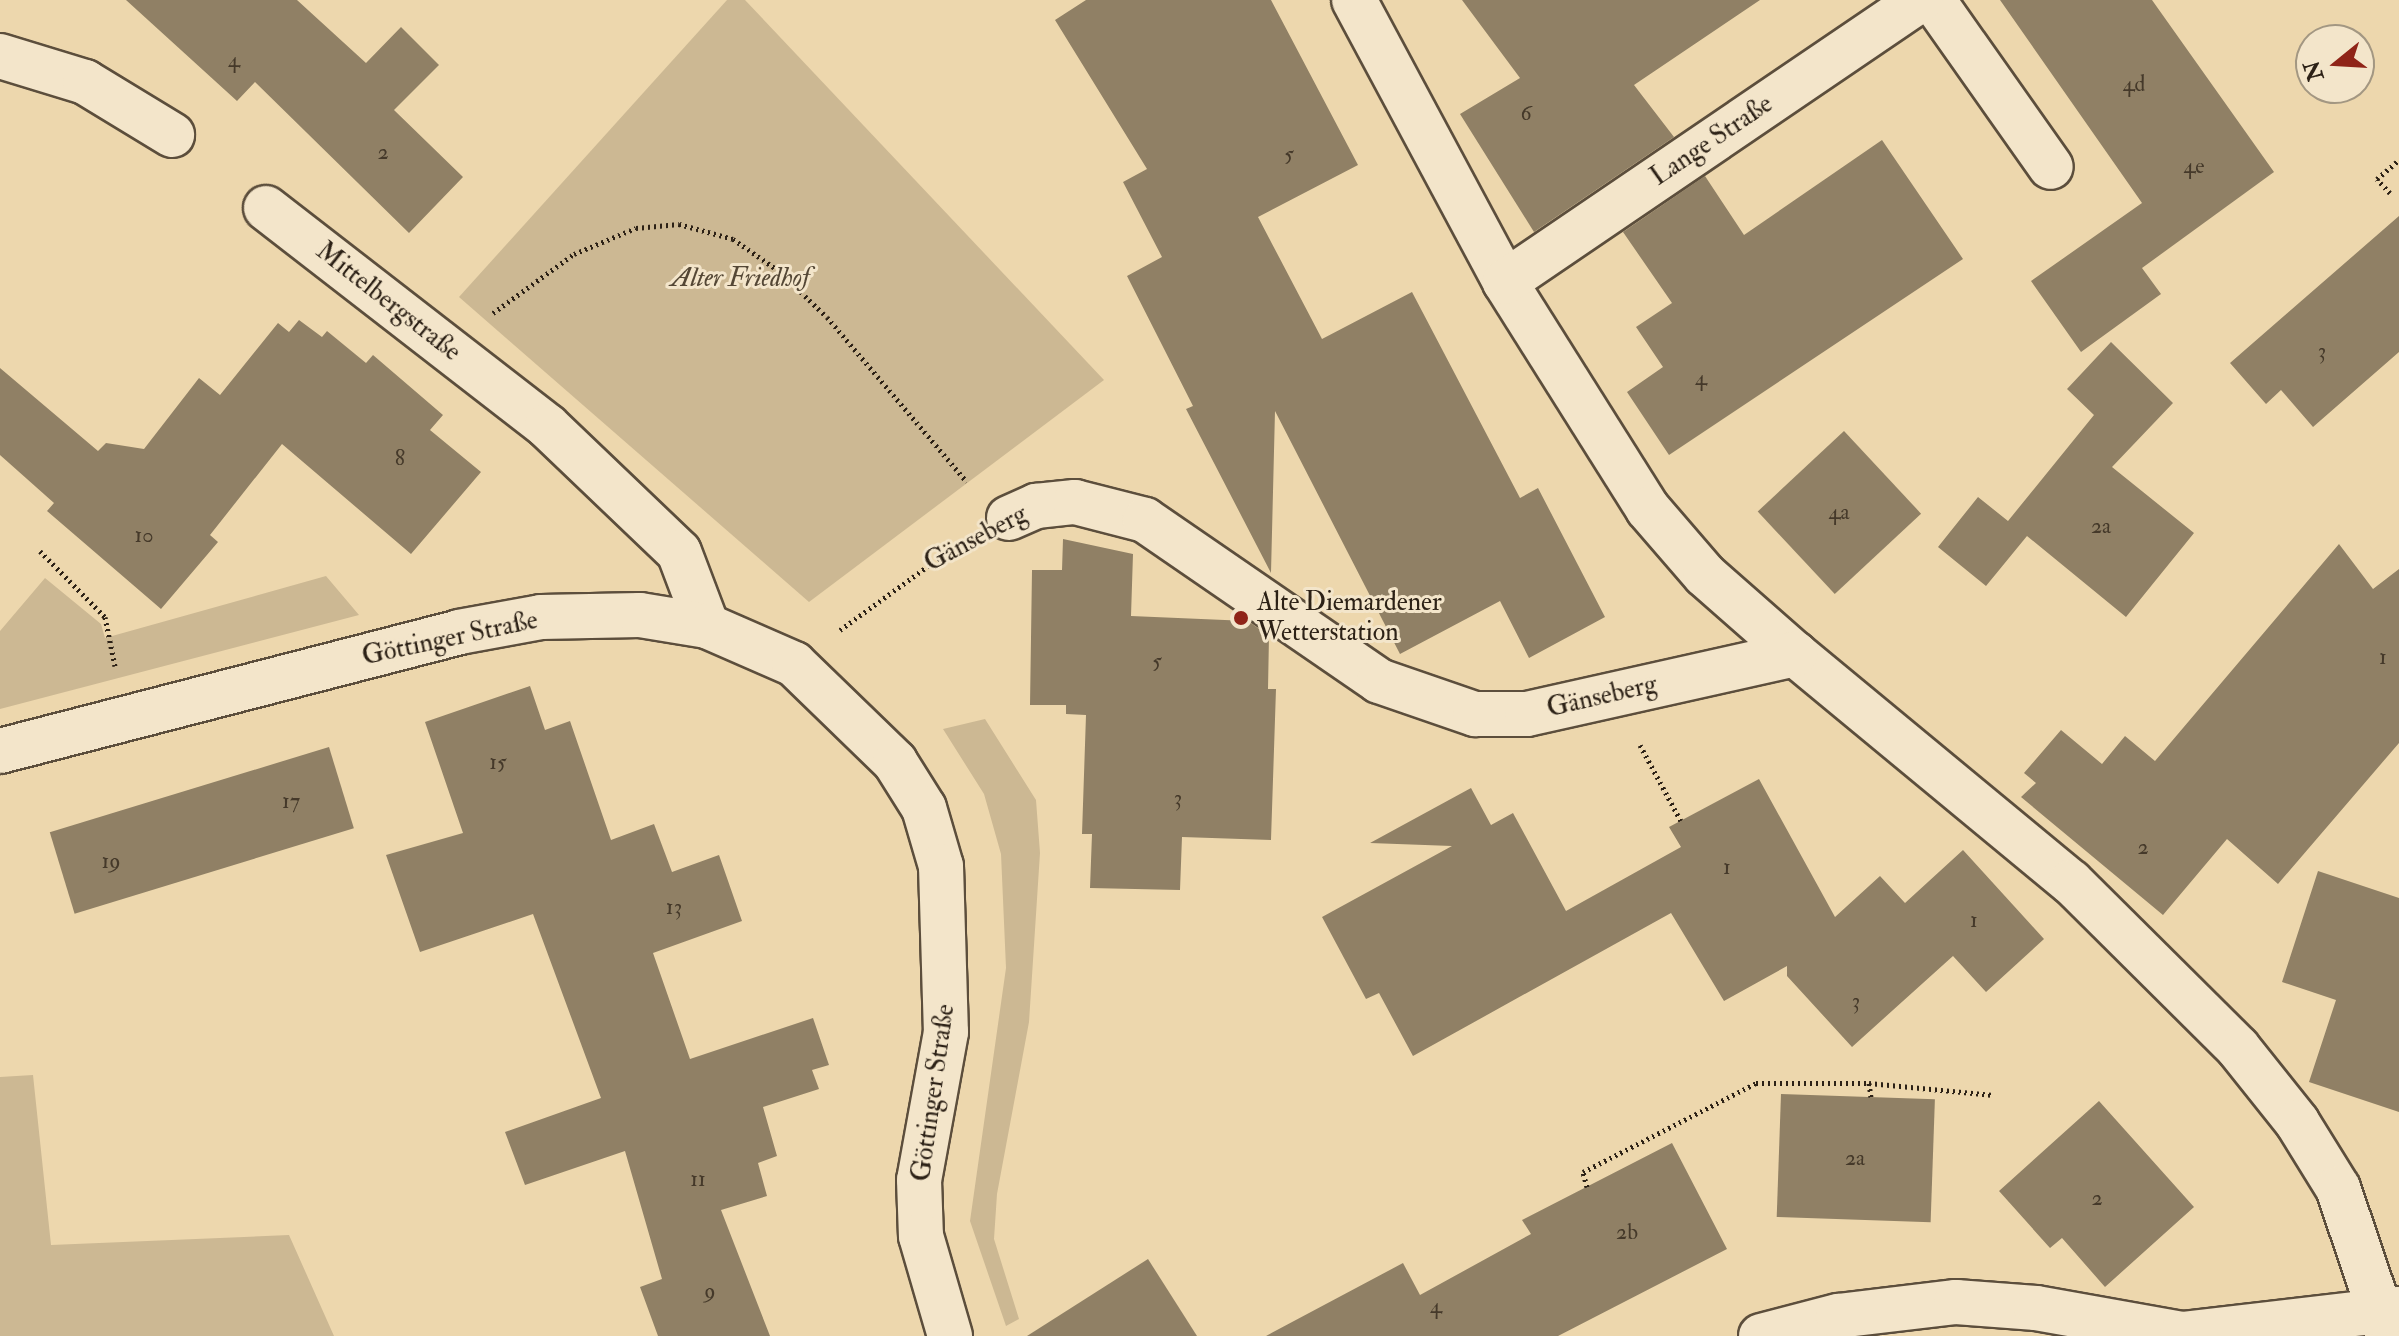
<!DOCTYPE html>
<html>
<head>
<meta charset="utf-8">
<style>
	body { margin:0 }
	#map { position:relative; width:2399px; height:1336px; overflow:hidden; background:#edd7ad; font-family:"IM FELL Double Pica",serif }
	div>[style] { position:absolute }
	.green>* { inset:0; background:#ccb893 }
	.building>* { inset:0; background:#908065; transform-origin:0 0 }
	.path>* { height:5px; margin-top:-2.5px; transform-origin:0; background:repeating-linear-gradient(90deg,#2c2116 0 2px,transparent 0 6px) }
	.roads { filter:drop-shadow(2px 0 #5c4e3c) drop-shadow(-2px 0 #5c4e3c) drop-shadow(0 2px #5c4e3c) drop-shadow(0 -2px #5c4e3c) }
	.minor>* { height:44px; margin:-22px; padding:0 22px; transform-origin:22px; border-radius:22px; background:#f3e5ca }
	.dots>* { width:22px; height:22px; translate:-50% -50%; box-sizing:border-box; border:4px solid #f3e5ca; border-radius:50% }
	span { translate:-50% -50%; white-space:nowrap; text-align:center; line-height:1.15; -webkit-text-stroke:6px #f3e5ca; paint-order:stroke }
	.number-label { font-size:22px; color:#45392a }
	.number-label span { -webkit-text-stroke-width:0 }
	.street-label { font-size:26px; color:#2c2116 }
	.park-label { font-size:26px; color:#544735; font-style:italic }
	.poi-label { font-size:26px; color:#2c2116 }
	.left { translate:0 -50%; text-align:left }
	.north { position:absolute; left:2295px; top:24px; width:80px; height:80px; box-sizing:border-box; background:#f3e5ca; border:2px solid #a39782; border-radius:50%; rotate:252deg; font-size:22px; font-weight:700; line-height:32px; text-align:center; color:#2c2116 }
	.north::after { content:''; display:block; margin:auto; width:28px; height:36px; background:#8f2418; clip-path:polygon(50% 0,100% 100%,50% 72%,0 100%) }
</style>
</head>
<body>
<div id="map">
	<div class="green">
		<div style="clip-path:polygon(727px 0,745px 0,1104px 380px,809px 602px,459px 297px)"></div>
		<div style="clip-path:polygon(326px 576px,359px 615px,0 709px,0 631px,45px 578px,101px 624px,105px 638px)"></div>
		<div style="clip-path:polygon(985px 719px,1036px 800px,1040px 853px,1029px 1022px,997px 1194px,994px 1239px,1019px 1319px,1006px 1326px,970px 1221px,1006px 968px,1001px 854px,984px 794px,943px 729px)"></div>
		<div style="clip-path:polygon(33px 1075px,51px 1245px,289px 1235px,334px 1336px,0 1336px,0 1077px)"></div>
	</div>
	<div class="building">
		<div style="clip-path:polygon(126px 0,297px 0,366px 63px,401px 27px,439px 65px,394px 110px,463px 177px,409px 233px,255px 82px,237px 101px)"></div>
		<div style="clip-path:polygon(1086px 0,1271px 0,1358px 165px,1258px 217px,1322px 339px,1412px 292px,1520px 498px,1538px 488px,1605px 617px,1529px 658px,1500px 601px,1400px 654px,1275px 411px,1271px 573px,1186px 409px,1193px 406px,1127px 276px,1162px 257px,1123px 182px,1147px 169px,1055px 20px)"></div>
		<div style="clip-path:polygon(1462px 0,1760px 0,1634px 85px,1674px 137px,1534px 232px,1460px 114px,1520px 78px)"></div>
		<div style="clip-path:polygon(2000px 0,2152px 0,2274px 172px,2142px 268px,2161px 294px,2081px 352px,2031px 281px,2142px 203px)"></div>
		<div style="clip-path:polygon(1882px 140px,1963px 259px,1669px 455px,1627px 392px,1663px 367px,1636px 327px,1672px 303px,1623px 232px,1705px 176px,1744px 235px)"></div>
		<div style="clip-path:polygon(2399px 216px,2399px 352px,2313px 427px,2281px 390px,2266px 404px,2230px 363px)"></div>
		<div style="clip-path:polygon(299px 320px,322px 337px,327px 331px,366px 363px,373px 355px,443px 415px,430px 430px,481px 472px,411px 554px,282px 444px,210px 535px,218px 542px,161px 609px,47px 511px,54px 503px,0 455px,0 368px,98px 451px,106px 443px,144px 449px,199px 378px,220px 395px,278px 323px,289px 332px)"></div>
		<div style="clip-path:polygon(2111px 342px,2173px 403px,2112px 467px,2194px 533px,2126px 617px,2027px 536px,1986px 586px,1938px 547px,1978px 497px,2008px 521px,2094px 415px,2067px 389px)"></div>
		<div style="left:1844px;top:431px;width:113px;height:118px;rotate:47deg"></div>
		<div style="clip-path:polygon(1063px 539px,1133px 554px,1131px 616px,1248px 621px,1269px 636px,1268px 689px,1276px 689px,1271px 840px,1182px 837px,1180px 890px,1090px 888px,1092px 834px,1082px 834px,1086px 715px,1066px 714px,1066px 705px,1030px 705px,1032px 570px,1062px 570px)"></div>
		<div style="clip-path:polygon(2339px 544px,2373px 589px,2399px 569px,2399px 743px,2278px 884px,2227px 839px,2163px 915px,2021px 797px,2036px 783px,2024px 773px,2061px 730px,2102px 764px,2125px 736px,2155px 761px)"></div>
		<div style="clip-path:polygon(530px 686px,545px 730px,570px 721px,611px 840px,654px 824px,672px 872px,719px 855px,742px 921px,653px 953px,690px 1059px,813px 1018px,829px 1065px,812px 1070px,819px 1089px,763px 1107px,777px 1156px,758px 1163px,767px 1196px,721px 1210px,770px 1336px,658px 1336px,640px 1287px,662px 1279px,625px 1151px,525px 1185px,505px 1132px,601px 1098px,533px 914px,420px 952px,386px 855px,463px 833px,425px 722px)"></div>
		<div style="left:329px;top:747px;width:85px;height:292px;rotate:73deg"></div>
		<div style="clip-path:polygon(1759px 779px,1835px 917px,1880px 876px,1905px 903px,1963px 850px,2044px 939px,1986px 992px,1953px 956px,1852px 1047px,1787px 976px,1787px 966px,1724px 1001px,1671px 913px,1413px 1056px,1379px 993px,1366px 999px,1322px 917px,1452px 846px,1370px 843px,1471px 788px,1491px 825px,1513px 813px,1566px 911px,1681px 847px,1669px 827px)"></div>
		<div style="clip-path:polygon(2318px 871px,2399px 898px,2399px 1112px,2309px 1082px,2336px 1000px,2282px 982px)"></div>
		<div style="left:1781px;top:1094px;width:154px;height:123px;rotate:2deg"></div>
		<div style="clip-path:polygon(2099px 1101px,2194px 1207px,2105px 1287px,2062px 1238px,2050px 1248px,1999px 1191px)"></div>
		<div style="clip-path:polygon(1672px 1143px,1727px 1249px,1558px 1336px,1266px 1336px,1403px 1263px,1420px 1295px,1531px 1234px,1522px 1220px)"></div>
		<div style="clip-path:polygon(1148px 1259px,1197px 1336px,1027px 1336px)"></div>
	</div>
	<div class="path">
		<div style="left:2390px;top:193px;width:19px;rotate:-133deg"></div>
		<div style="left:2377px;top:179px;width:29px;rotate:-41deg"></div>
		<div style="left:493px;top:313px;width:100px;rotate:-36.1deg"></div>
		<div style="left:574px;top:254px;width:67px;rotate:-22.8deg"></div>
		<div style="left:636px;top:228px;width:43px;rotate:-5.3deg"></div>
		<div style="left:679px;top:224px;width:56px;rotate:15.5deg"></div>
		<div style="left:733px;top:239px;width:56px;rotate:34.8deg"></div>
		<div style="left:779px;top:271px;width:66px;rotate:43.8deg"></div>
		<div style="left:827px;top:317px;width:216px;rotate:49.7deg"></div>
		<div style="left:40px;top:551px;width:93px;rotate:45.4deg"></div>
		<div style="left:105px;top:617px;width:50px;rotate:78.5deg"></div>
		<div style="left:840px;top:630px;width:150px;rotate:-36deg"></div>
		<div style="left:1640px;top:745px;width:86px;rotate:61.7deg"></div>
		<div style="left:1869px;top:1083px;width:14px;rotate:82deg"></div>
		<div style="left:1587px;top:1187px;width:16px;rotate:-105deg"></div>
		<div style="left:1583px;top:1172px;width:195px;rotate:-27.2deg"></div>
		<div style="left:1756px;top:1083px;width:113px"></div>
		<div style="left:1869px;top:1083px;width:125px;rotate:5.5deg"></div>
	</div>
	<div class="roads">
		<div class="minor">
			<div style="left:1354px;top:0;width:320px;rotate:61.8deg"></div>
			<div style="left:1505px;top:282px;width:268px;rotate:57.8deg"></div>
			<div style="left:1648px;top:509px;width:87px;rotate:49.2deg"></div>
			<div style="left:1705px;top:575px;width:120px;rotate:41.3deg"></div>
			<div style="left:1795px;top:654px;width:358px;rotate:39.6deg"></div>
			<div style="left:2071px;top:882px;width:235px;rotate:44.8deg"></div>
			<div style="left:2238px;top:1048px;width:95px;rotate:51.4deg"></div>
			<div style="left:2297px;top:1122px;width:78px;rotate:58.2deg"></div>
			<div style="left:2338px;top:1188px;width:156px;rotate:71.3deg"></div>
			<div style="left:1933px;top:0;width:204px;rotate:54.8deg"></div>
			<div style="left:0;top:56px;width:89px;rotate:17deg"></div>
			<div style="left:85px;top:82px;width:102px;rotate:31.3deg"></div>
			<div style="left:266px;top:208px;width:356px;rotate:37.8deg"></div>
			<div style="left:547px;top:426px;width:182px;rotate:43.7deg"></div>
			<div style="left:679px;top:552px;width:79px;rotate:69.3deg"></div>
			<div style="left:1505px;top:282px;width:502px;rotate:-34.2deg"></div>
			<div style="left:1009px;top:518px;width:30px;rotate:-24deg"></div>
			<div style="left:1036px;top:506px;width:39px;rotate:-6deg"></div>
			<div style="left:1075px;top:502px;width:72px;rotate:14.4deg"></div>
			<div style="left:1145px;top:520px;width:284px;rotate:34.5deg"></div>
			<div style="left:1379px;top:681px;width:102px;rotate:19deg"></div>
			<div style="left:1475px;top:714px;width:52px"></div>
			<div style="left:1527px;top:714px;width:275px;rotate:-12.6deg"></div>
			<div style="left:0;top:751px;width:474px;rotate:-14.5deg"></div>
			<div style="left:459px;top:632px;width:83px;rotate:-10.4deg"></div>
			<div style="left:541px;top:617px;width:99px;rotate:-1.2deg"></div>
			<div style="left:640px;top:615px;width:68px;rotate:9.3deg"></div>
			<div style="left:707px;top:626px;width:95px;rotate:23.6deg"></div>
			<div style="left:794px;top:664px;width:141px;rotate:44.1deg"></div>
			<div style="left:895px;top:762px;width:54px;rotate:57.8deg"></div>
			<div style="left:924px;top:808px;width:60px;rotate:73.7deg"></div>
			<div style="left:941px;top:866px;width:166px;rotate:88.3deg"></div>
			<div style="left:946px;top:1032px;width:150px;rotate:100.3deg"></div>
			<div style="left:919px;top:1180px;width:56px;rotate:88deg"></div>
			<div style="left:921px;top:1236px;width:104px;rotate:73.8deg"></div>
			<div style="left:1761px;top:1336px;width:80px;rotate:-14.6deg"></div>
			<div style="left:1838px;top:1316px;width:119px;rotate:-6.8deg"></div>
			<div style="left:1956px;top:1302px;width:80px;rotate:4.3deg"></div>
			<div style="left:2036px;top:1308px;width:148px;rotate:10.1deg"></div>
			<div style="left:2182px;top:1334px;width:218px;rotate:-6.6deg"></div>
		</div>
	</div>
	<div class="dots">
		<div style="left:1241px;top:618px;background:#8f2418"></div>
	</div>
	<div class="number-label">
		<span style="left:234px;top:61px">4</span>
		<span style="left:2134px;top:85px">4d</span>
		<span style="left:1526px;top:114px">6</span>
		<span style="left:383px;top:153px">2</span>
		<span style="left:1289px;top:155px">5</span>
		<span style="left:2194px;top:167px">4e</span>
		<span style="left:2322px;top:352px">3</span>
		<span style="left:1701px;top:379px">4</span>
		<span style="left:400px;top:459px">8</span>
		<span style="left:1839px;top:513px">4a</span>
		<span style="left:2101px;top:527px">2a</span>
		<span style="left:144px;top:536px">10</span>
		<span style="left:2383px;top:658px">1</span>
		<span style="left:1157px;top:662px">5</span>
		<span style="left:498px;top:763px">15</span>
		<span style="left:1178px;top:799px">3</span>
		<span style="left:291px;top:802px">17</span>
		<span style="left:2143px;top:848px">2</span>
		<span style="left:111px;top:862px">19</span>
		<span style="left:1727px;top:868px">1</span>
		<span style="left:674px;top:908px">13</span>
		<span style="left:1974px;top:921px">1</span>
		<span style="left:1856px;top:1002px">3</span>
		<span style="left:1855px;top:1159px">2a</span>
		<span style="left:698px;top:1180px">11</span>
		<span style="left:2097px;top:1199px">2</span>
		<span style="left:1627px;top:1233px">2b</span>
		<span style="left:710px;top:1292px">9</span>
		<span style="left:1436px;top:1307px">4</span>
	</div>
	<div class="street-label">
		<span style="left:1712px;top:141px;rotate:-34deg">Lange Straße</span>
		<span style="left:388px;top:302px;rotate:38deg">Mittelbergstraße</span>
		<span style="left:976px;top:539px;rotate:-28deg">Gänseberg</span>
		<span style="left:450px;top:639px;rotate:-12deg">Göttinger Straße</span>
		<span style="left:1602px;top:697px;rotate:-13deg">Gänseberg</span>
		<span style="left:934px;top:1093px;rotate:-82deg">Göttinger Straße</span>
	</div>
	<div class="park-label">
		<span style="left:740px;top:279px">Alter Friedhof</span>
	</div>
	<div class="poi-label">
		<span class="left" style="left:1257px;top:618px">Alte Diemardener<br>Wetterstation</span>
	</div>
	<div class="north">N</div>
</div>
</body>
</html>
